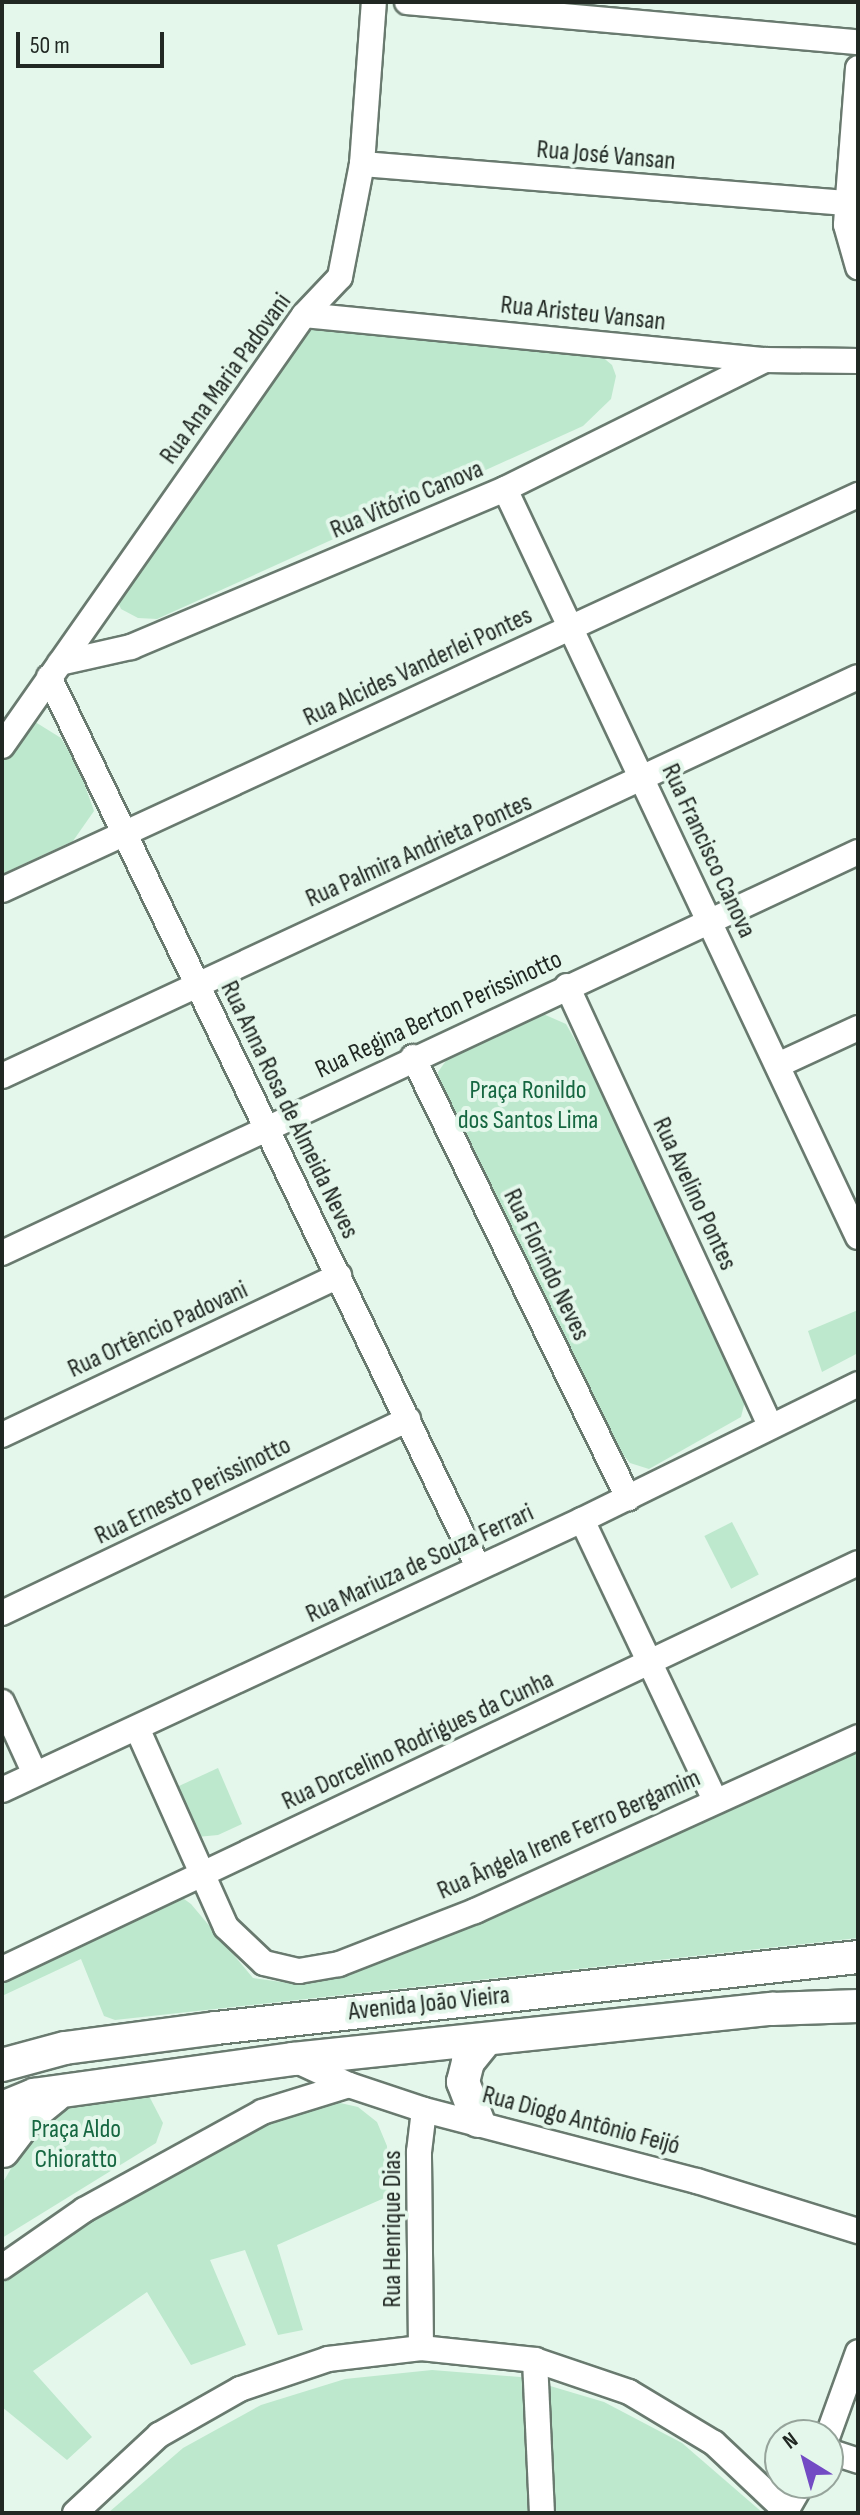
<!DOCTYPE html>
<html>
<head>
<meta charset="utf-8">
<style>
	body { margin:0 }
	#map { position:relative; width:860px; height:2515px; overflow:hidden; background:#e4f7eb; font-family:"Sofia Sans Condensed",sans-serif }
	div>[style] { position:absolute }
	.green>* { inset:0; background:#bde8cd; transform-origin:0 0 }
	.roads { filter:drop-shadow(2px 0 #697a6f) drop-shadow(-2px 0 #697a6f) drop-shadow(0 2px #697a6f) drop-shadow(0 -2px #697a6f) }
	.minor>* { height:24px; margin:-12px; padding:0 12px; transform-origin:12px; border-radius:12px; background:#fff }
	.major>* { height:32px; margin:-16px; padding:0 16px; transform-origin:16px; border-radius:16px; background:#fff }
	span { translate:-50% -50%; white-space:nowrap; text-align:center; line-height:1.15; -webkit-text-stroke:8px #e4f7eb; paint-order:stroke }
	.street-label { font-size:26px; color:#212823 }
	.park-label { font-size:26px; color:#166741 }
	.frame { position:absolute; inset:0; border:4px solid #212823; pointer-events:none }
	.north { position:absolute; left:764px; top:2419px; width:80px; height:80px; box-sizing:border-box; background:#e4f7eb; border:2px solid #96a49b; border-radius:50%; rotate:323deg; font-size:22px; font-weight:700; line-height:32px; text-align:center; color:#212823 }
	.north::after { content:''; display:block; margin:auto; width:28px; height:36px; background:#734bc4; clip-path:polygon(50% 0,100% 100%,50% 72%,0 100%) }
	.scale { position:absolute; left:16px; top:32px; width:148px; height:36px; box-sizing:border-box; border:4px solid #212823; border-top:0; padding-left:10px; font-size:24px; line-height:28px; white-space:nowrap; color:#212823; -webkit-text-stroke:6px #e4f7eb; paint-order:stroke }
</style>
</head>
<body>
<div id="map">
	<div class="green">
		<div style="clip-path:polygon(298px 324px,594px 350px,612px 365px,616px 376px,611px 399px,583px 426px,157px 619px,138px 618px,121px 609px,114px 594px)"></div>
		<div style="clip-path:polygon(32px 720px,61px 738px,78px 766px,94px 811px,73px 841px,2px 874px,2px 748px)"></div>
		<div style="clip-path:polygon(541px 1013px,566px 1024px,584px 1056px,745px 1401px,741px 1417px,649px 1469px,630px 1463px,615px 1445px,439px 1092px,438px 1072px,450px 1055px)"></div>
		<div style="clip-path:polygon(858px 1310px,858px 1353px,822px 1372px,808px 1331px)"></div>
		<div style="left:732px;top:1522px;width:59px;height:31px;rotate:63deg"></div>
		<div style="clip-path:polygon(858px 1741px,858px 1938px,115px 2020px,104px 2016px,81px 1959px,2px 1996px,2px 1967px,173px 1891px,191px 1904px,253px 1978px,289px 1983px,344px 1977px,478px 1920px)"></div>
		<div style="clip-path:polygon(218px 1768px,242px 1824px,218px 1835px,197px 1837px,166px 1792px)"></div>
		<div style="clip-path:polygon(148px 2094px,163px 2123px,156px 2143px,2px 2238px,2px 2184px,27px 2141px,61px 2109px)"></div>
		<div style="clip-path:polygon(336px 2102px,358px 2107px,377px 2122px,387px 2146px,389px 2196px,277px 2245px,303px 2330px,278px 2335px,245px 2250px,210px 2260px,246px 2345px,191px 2365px,147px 2292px,33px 2371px,92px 2437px,67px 2460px,2px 2407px,2px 2274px,242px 2132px,307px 2106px)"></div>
		<div style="clip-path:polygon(432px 2370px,520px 2377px,604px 2402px,682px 2443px,763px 2513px,108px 2513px,183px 2448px,261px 2405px,345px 2379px)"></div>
	</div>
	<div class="roads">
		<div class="minor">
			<div style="left:407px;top:2px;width:453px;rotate:5.1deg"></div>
			<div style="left:858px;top:68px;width:157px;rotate:94.4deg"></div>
			<div style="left:846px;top:225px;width:44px;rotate:74.1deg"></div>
			<div style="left:362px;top:164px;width:486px;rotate:4.6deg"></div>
			<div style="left:304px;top:315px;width:463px;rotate:5.6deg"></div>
			<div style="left:765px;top:360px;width:93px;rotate:0.6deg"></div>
			<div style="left:505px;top:489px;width:827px;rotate:64.74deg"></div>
			<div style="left:60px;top:663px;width:73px;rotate:-12.7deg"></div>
			<div style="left:131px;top:647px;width:406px;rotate:-22.9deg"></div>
			<div style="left:505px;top:489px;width:290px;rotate:-26.4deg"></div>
			<div style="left:49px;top:677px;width:988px;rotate:64.26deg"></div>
			<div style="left:2px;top:746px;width:526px;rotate:-54.98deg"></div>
			<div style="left:304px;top:315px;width:52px;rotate:-46.5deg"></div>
			<div style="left:340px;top:277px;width:115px;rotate:-79deg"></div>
			<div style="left:362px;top:164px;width:162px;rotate:-85.8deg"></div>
			<div style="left:2px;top:890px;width:943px;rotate:-24.77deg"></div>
			<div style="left:567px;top:986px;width:485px;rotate:65.2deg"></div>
			<div style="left:413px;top:1057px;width:491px;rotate:64deg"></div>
			<div style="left:778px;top:1065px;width:88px;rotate:-24.8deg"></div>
			<div style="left:2px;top:1076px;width:944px;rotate:-24.99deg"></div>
			<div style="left:2px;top:1253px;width:945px;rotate:-25.1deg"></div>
			<div style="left:2px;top:1435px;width:373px;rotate:-25.3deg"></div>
			<div style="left:582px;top:1520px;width:310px;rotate:64.6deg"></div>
			<div style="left:2px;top:1613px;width:450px;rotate:-25.5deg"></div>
			<div style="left:2px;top:1702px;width:79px;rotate:65.4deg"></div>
			<div style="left:137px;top:1728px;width:218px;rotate:65.9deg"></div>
			<div style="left:226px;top:1927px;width:52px;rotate:43.5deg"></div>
			<div style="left:264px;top:1963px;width:36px;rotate:13deg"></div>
			<div style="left:299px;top:1971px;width:41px;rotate:-9.9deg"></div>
			<div style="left:339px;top:1964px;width:146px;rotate:-21.3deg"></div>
			<div style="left:475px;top:1911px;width:421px;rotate:-24.4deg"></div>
			<div style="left:2px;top:1790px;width:640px;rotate:-24.96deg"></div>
			<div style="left:582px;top:1520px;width:308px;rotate:-26.2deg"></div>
			<div style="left:2px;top:1969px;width:947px;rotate:-25.37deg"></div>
			<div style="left:293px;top:2059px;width:62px;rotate:24.9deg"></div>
			<div style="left:349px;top:2085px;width:79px;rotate:18.4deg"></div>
			<div style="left:424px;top:2110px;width:282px;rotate:14.6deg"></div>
			<div style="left:697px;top:2181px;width:169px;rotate:17.3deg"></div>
			<div style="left:2px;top:2267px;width:100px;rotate:-34.8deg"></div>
			<div style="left:84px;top:2210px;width:203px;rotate:-28.8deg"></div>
			<div style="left:262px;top:2112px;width:91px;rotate:-17.2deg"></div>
			<div style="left:421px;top:2348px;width:196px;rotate:-90.6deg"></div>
			<div style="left:419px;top:2152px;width:42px;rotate:-83.2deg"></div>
			<div style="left:535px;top:2360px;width:153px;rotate:87.4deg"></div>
			<div style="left:828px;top:2435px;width:88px;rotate:-70.1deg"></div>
			<div style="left:828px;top:2451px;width:32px;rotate:18deg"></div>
			<div style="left:786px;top:2511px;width:32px;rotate:-60deg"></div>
			<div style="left:75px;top:2513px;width:115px;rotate:-42.9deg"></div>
			<div style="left:159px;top:2435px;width:93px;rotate:-29.6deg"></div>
			<div style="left:240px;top:2389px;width:93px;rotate:-18.8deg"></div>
			<div style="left:328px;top:2359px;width:94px;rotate:-6.7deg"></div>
			<div style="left:421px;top:2348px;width:115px;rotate:6deg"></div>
			<div style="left:535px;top:2360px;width:99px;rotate:18.8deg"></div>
			<div style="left:629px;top:2392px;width:99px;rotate:31deg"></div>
			<div style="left:714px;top:2443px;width:102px;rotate:43.4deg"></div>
		</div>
		<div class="major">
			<div style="left:2px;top:2065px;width:65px;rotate:-15.1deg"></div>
			<div style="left:65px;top:2048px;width:152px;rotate:-7.5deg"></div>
			<div style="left:216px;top:2028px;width:646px;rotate:-6.31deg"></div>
			<div style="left:2px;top:2108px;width:35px;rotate:-22deg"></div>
			<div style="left:34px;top:2095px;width:261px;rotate:-7.9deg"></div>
			<div style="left:293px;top:2059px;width:482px;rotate:-6deg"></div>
			<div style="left:772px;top:2009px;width:86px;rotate:-2deg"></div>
			<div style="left:478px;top:2121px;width:42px;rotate:-111deg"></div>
			<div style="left:463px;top:2082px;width:21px;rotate:-76deg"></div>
			<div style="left:468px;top:2062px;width:27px;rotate:-51deg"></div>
			<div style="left:3px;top:2151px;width:43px;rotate:-52.6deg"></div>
			<div style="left:29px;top:2117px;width:33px;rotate:-39deg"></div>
		</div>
	</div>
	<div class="street-label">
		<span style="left:606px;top:156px;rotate:5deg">Rua José Vansan</span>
		<span style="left:583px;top:314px;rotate:6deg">Rua Aristeu Vansan</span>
		<span style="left:226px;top:379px;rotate:-54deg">Rua Ana Maria Padovani</span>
		<span style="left:407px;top:500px;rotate:-23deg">Rua Vitório Canova</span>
		<span style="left:418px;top:667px;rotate:-25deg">Rua Alcides Vanderlei Pontes</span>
		<span style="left:419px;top:851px;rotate:-24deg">Rua Palmira Andrieta Pontes</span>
		<span style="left:708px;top:851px;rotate:65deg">Rua Francisco Canova</span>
		<span style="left:439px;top:1015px;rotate:-25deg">Rua Regina Berton Perissinotto</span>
		<span style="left:289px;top:1110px;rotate:64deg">Rua Anna Rosa de Almeida Neves</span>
		<span style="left:694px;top:1194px;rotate:65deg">Rua Avelino Pontes</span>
		<span style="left:546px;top:1265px;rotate:64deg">Rua Florindo Neves</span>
		<span style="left:158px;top:1330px;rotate:-25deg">Rua Ortêncio Padovani</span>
		<span style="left:193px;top:1491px;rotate:-26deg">Rua Ernesto Perissinotto</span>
		<span style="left:420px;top:1564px;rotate:-25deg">Rua Mariuza de Souza Ferrari</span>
		<span style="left:418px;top:1741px;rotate:-25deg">Rua Dorcelino Rodrigues da Cunha</span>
		<span style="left:569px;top:1835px;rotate:-24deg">Rua Ângela Irene Ferro Bergamim</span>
		<span style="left:429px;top:2004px;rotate:-6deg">Avenida João Vieira</span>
		<span style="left:581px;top:2121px;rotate:15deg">Rua Diogo Antônio Feijó</span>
		<span style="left:393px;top:2229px;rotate:-90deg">Rua Henrique Dias</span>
	</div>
	<div class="park-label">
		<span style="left:528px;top:1106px">Praça Ronildo<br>dos Santos Lima</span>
		<span style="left:76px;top:2145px">Praça Aldo<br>Chioratto</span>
	</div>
	<div class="frame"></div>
	<div class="north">N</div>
	<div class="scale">50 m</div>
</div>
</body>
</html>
